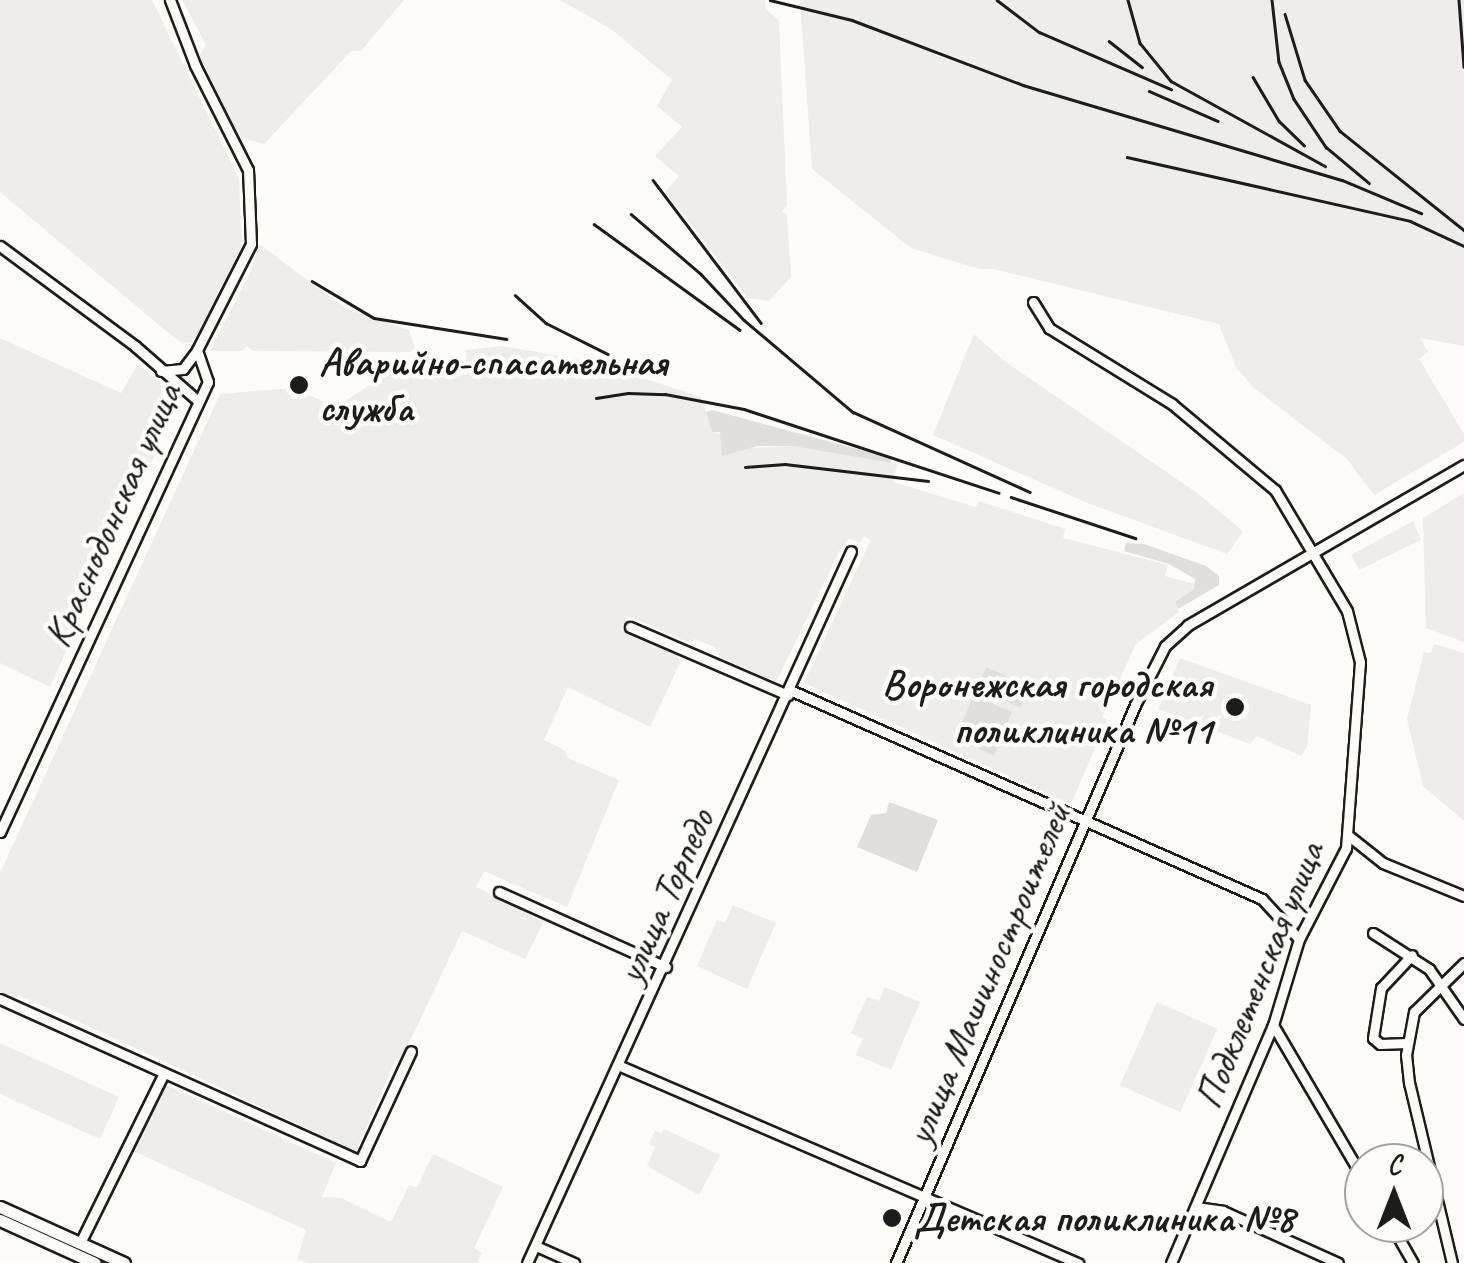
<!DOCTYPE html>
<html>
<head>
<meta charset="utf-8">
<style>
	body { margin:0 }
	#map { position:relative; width:1464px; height:1263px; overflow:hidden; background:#fdfcf7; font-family:Caveat,sans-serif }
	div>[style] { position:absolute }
	.built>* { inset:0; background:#eeede9; transform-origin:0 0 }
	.green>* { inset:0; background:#e0dfdb; transform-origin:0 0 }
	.roads { filter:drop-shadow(2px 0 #1c1c1c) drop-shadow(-2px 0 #1c1c1c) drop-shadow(0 2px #1c1c1c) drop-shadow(0 -2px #1c1c1c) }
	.minor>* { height:9px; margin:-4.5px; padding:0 4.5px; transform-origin:4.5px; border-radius:4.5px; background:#fdfcf7 }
	.major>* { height:11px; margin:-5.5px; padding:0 5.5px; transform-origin:5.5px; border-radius:5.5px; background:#fdfcf7 }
	.rail>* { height:2.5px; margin:-1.25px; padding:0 1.25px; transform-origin:1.25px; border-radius:1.25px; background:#1c1c1c }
	.dots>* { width:28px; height:28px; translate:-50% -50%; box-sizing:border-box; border:5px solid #fdfcf7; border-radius:50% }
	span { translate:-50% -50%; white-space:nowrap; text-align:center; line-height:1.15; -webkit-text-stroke:9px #fdfcf7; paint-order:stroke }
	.poi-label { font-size:40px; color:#1c1c1c; font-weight:700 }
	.left { translate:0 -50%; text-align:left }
	.right { translate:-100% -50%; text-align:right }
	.street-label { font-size:40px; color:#1c1c1c }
	.north { position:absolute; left:1344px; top:1143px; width:100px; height:100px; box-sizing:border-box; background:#fdfcf7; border:2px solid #a3a29f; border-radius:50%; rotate:0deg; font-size:28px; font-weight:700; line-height:40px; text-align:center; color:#1c1c1c }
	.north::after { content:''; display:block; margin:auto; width:35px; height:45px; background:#1c1c1c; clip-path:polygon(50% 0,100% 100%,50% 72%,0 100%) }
</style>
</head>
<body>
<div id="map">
	<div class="built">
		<div style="clip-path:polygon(0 0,152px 0,239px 179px,242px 252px,193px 342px,182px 343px,165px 330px,0 192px)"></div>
		<div style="clip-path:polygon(182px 0,404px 0,361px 51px,351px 51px,264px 144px,242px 138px,237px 131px,199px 57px,206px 45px)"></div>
		<div style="clip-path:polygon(560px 0,765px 0,766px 9px,779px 21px,787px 206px,781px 211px,787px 214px,791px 277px,769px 301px,748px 298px,665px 192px,679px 176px,655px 156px,682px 127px,657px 106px,672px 80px,611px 29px)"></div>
		<div style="clip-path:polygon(800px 0,1464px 0,1464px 346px,1420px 338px,1428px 352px,1419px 359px,1464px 434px,1464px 442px,1374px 495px,1347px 459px,1254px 388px,1236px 367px,1219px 324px,993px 269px,979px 269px,911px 248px,812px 169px)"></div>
		<div style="clip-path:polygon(259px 244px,345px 308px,409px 330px,415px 347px,411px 352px,253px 351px,247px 346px,242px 351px,210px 351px,250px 273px)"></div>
		<div style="clip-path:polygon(974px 334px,1003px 360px,1197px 493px,1237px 526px,1243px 532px,1227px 554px,1085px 502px,933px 435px)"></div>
		<div style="clip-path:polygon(0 338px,121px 393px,138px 364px,161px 383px,161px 394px,176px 408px,50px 687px,0 663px)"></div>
		<div style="clip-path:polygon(503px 346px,594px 362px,701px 397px,712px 431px,749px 448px,792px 446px,897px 464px,893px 482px,976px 507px,979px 501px,1065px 529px,1063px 538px,1168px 565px,1165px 576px,1195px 584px,1194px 589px,1175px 602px,1179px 612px,1136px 644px,1102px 717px,1107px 720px,1071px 804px,804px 683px,867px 548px,870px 540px,864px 536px,860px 543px,849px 538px,840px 550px,776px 682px,720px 657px,716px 648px,705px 643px,694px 639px,691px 644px,627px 615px,622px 630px,678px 655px,680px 663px,650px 727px,568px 687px,544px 740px,564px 750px,568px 758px,619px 780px,567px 907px,484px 871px,476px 887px,545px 919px,525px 959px,462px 931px,400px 1062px,395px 1061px,356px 1151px,88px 1026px,18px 995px,14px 1000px,0 994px,0 873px,220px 394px,293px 388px,336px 407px,382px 377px,400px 369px,405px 375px,432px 359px,447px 360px,455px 377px,467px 374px,466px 350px)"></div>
		<div style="clip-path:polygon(1464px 493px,1464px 642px,1426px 628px,1423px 518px)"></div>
		<div style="clip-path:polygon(1413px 521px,1421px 540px,1359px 570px,1351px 555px)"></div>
		<div style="clip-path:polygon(1434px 644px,1464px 653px,1464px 821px,1423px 786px,1407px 719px,1424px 652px,1431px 653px)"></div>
		<div style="clip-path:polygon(1180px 658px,1311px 705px,1307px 747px,1301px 756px,1257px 736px,1250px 744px,1158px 709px)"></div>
		<div style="clip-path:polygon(733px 905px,776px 923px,747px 989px,697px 966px,717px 920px,725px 923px)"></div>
		<div style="clip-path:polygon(885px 987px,920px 1002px,891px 1070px,856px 1055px,863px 1039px,851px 1033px,867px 997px,879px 1001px)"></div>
		<div style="left:1157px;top:1002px;width:66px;height:91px;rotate:24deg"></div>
		<div style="clip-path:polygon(0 1043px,119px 1097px,100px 1139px,0 1094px)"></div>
		<div style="clip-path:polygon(164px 1084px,336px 1163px,322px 1197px,341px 1198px,391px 1222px,409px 1185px,417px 1188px,433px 1154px,503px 1187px,474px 1248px,482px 1253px,477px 1263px,307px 1263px,297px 1259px,306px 1230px,131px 1150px)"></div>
		<div style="clip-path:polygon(664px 1129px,720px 1155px,699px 1195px,647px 1166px,655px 1147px,649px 1144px,655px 1131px,662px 1133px)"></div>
	</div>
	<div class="green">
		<div style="clip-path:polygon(712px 410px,891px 458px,891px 463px,792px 446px,757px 446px,722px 456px,720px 432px,712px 432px,706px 412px)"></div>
		<div style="clip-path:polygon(1126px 543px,1144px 544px,1206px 566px,1219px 576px,1219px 585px,1178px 609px,1175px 602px,1194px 589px,1195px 579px,1169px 564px,1124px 551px)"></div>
		<div style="left:986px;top:667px;width:48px;height:23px;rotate:24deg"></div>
		<div style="left:973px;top:696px;width:42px;height:47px;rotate:22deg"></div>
		<div style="clip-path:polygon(889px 802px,938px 820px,917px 872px,857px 847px,871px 815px,886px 813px)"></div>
	</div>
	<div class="roads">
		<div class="minor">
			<div style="left:0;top:246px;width:168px;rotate:36.5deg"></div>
			<div style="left:135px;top:346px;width:84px;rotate:41.1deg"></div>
			<div style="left:1033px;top:302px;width:31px;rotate:58deg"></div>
			<div style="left:1049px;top:328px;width:145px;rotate:31.7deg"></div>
			<div style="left:1172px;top:404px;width:134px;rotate:39.9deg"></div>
			<div style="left:1275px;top:490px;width:141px;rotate:59.2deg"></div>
			<div style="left:1347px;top:611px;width:53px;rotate:75.7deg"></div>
			<div style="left:1360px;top:662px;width:187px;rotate:94.3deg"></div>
			<div style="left:1346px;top:848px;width:102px;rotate:117.3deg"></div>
			<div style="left:1299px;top:939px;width:90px;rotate:106.8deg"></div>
			<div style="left:1273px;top:1025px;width:259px;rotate:113.2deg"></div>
			<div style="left:161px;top:371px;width:22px;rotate:-5deg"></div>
			<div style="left:183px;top:369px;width:21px;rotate:-53deg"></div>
			<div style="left:630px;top:627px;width:172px;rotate:23.3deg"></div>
			<div style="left:790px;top:690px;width:516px;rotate:23.88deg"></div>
			<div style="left:1262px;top:899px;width:54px;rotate:47.2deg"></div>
			<div style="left:0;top:832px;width:496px;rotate:-65.2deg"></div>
			<div style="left:208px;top:382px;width:34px;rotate:-109deg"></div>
			<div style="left:197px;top:350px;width:119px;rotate:-63deg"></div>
			<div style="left:251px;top:244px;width:74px;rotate:-92.3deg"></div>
			<div style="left:248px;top:170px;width:118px;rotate:-116.8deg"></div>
			<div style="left:195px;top:65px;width:70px;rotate:-111deg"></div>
			<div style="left:1349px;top:836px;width:43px;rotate:38.5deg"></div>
			<div style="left:1383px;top:863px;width:87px;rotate:22.2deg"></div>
			<div style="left:499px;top:892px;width:183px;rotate:24.2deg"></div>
			<div style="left:1373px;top:933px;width:67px;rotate:32.7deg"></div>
			<div style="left:1429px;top:969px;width:61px;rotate:55deg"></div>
			<div style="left:0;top:999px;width:395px;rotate:24.2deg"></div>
			<div style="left:360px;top:1161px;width:121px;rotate:-65.1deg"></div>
			<div style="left:1273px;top:1025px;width:180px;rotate:59.6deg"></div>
			<div style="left:1407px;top:1043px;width:27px;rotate:178deg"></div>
			<div style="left:1380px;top:1044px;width:9px;rotate:-139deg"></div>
			<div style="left:1373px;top:1038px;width:51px;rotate:-80.9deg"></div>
			<div style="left:1381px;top:988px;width:45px;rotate:-46.8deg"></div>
			<div style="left:620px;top:1066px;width:499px;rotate:23.3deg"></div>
			<div style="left:1196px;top:1207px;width:27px;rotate:8deg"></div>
			<div style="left:1223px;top:1211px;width:126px;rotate:24.3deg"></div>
			<div style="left:1390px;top:1223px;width:46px;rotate:60.1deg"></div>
			<div style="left:80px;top:1243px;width:187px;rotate:-63.7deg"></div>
			<div style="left:536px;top:1246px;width:42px;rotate:24.1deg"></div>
			<div style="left:527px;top:1263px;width:782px;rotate:-65.53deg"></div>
			<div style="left:896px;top:1263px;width:607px;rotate:-66.81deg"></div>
			<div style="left:1135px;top:705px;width:66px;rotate:-63deg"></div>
			<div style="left:1165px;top:646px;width:31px;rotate:-42deg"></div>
			<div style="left:1188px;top:625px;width:319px;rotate:-30.1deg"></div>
			<div style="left:1452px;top:1263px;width:185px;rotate:-103.4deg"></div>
			<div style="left:1409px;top:1083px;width:28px;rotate:-96deg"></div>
			<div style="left:1406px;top:1055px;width:44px;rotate:-79.5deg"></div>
			<div style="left:1414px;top:1012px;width:70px;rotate:-44.4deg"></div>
		</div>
		<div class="major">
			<div style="left:0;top:1207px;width:136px;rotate:24.3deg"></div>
			<div style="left:0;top:1220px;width:104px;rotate:24.4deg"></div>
		</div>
	</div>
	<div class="rail">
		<div style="left:770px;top:0;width:84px;rotate:13.7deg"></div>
		<div style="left:852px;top:20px;width:183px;rotate:20.8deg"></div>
		<div style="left:1023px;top:85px;width:333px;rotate:16.6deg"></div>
		<div style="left:1342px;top:180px;width:86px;rotate:22.7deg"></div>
		<div style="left:997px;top:0;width:53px;rotate:37.3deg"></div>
		<div style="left:1039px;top:32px;width:144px;rotate:23.4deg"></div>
		<div style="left:1128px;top:0;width:45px;rotate:74.4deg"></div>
		<div style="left:1140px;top:43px;width:49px;rotate:50.8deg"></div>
		<div style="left:1171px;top:81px;width:176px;rotate:28.9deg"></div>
		<div style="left:1272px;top:0;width:62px;rotate:83.6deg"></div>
		<div style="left:1279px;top:62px;width:40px;rotate:68deg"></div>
		<div style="left:1294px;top:99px;width:58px;rotate:56.3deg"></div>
		<div style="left:1326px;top:147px;width:56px;rotate:39.9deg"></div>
		<div style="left:1459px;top:0;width:67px;rotate:85.7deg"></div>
		<div style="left:1285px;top:14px;width:69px;rotate:73.1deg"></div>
		<div style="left:1305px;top:80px;width:62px;rotate:55.5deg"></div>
		<div style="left:1340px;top:131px;width:159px;rotate:38.6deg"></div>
		<div style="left:1109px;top:41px;width:42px;rotate:38.2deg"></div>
		<div style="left:1253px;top:77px;width:51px;rotate:59.4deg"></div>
		<div style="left:1279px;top:121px;width:35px;rotate:44deg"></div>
		<div style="left:1149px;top:91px;width:75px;rotate:23.5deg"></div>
		<div style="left:1127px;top:157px;width:290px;rotate:12.7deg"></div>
		<div style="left:1410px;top:221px;width:60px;rotate:24.8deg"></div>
		<div style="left:653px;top:180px;width:179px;rotate:52.9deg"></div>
		<div style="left:631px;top:214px;width:92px;rotate:40.6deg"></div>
		<div style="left:701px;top:274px;width:63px;rotate:46.9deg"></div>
		<div style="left:744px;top:320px;width:143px;rotate:40.2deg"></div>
		<div style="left:853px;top:412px;width:194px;rotate:24.3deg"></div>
		<div style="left:594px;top:224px;width:180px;rotate:36deg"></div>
		<div style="left:312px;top:281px;width:72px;rotate:30.8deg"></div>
		<div style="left:374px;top:318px;width:134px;rotate:9deg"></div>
		<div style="left:515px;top:295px;width:42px;rotate:42.1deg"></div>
		<div style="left:546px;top:323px;width:69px;rotate:26.6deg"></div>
		<div style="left:596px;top:398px;width:32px;rotate:-9deg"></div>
		<div style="left:628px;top:393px;width:37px;rotate:2deg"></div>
		<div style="left:665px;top:394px;width:80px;rotate:10.8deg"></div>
		<div style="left:744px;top:409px;width:268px;rotate:18.2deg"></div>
		<div style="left:745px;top:467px;width:40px;rotate:-4.3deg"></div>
		<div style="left:785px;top:464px;width:144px;rotate:6.8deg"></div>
		<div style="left:1011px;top:497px;width:131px;rotate:18.3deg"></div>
	</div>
	<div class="dots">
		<div style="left:299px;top:385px;background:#1c1c1c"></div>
		<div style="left:1235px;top:707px;background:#1c1c1c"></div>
		<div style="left:892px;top:1218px;background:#1c1c1c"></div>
	</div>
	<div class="poi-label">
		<span class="left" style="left:319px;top:385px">Аварийно-спасательная<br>служба</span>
		<span class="right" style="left:1212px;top:707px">Воронежская городская<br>поликлиника №11</span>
		<span class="left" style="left:914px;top:1218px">Детская поликлиника №8</span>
	</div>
	<div class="street-label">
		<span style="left:112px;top:515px;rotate:-66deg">Краснодонская улица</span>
		<span style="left:665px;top:896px;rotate:-66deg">улица Торпедо</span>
		<span style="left:988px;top:974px;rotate:-67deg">улица Машиностроителей</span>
		<span style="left:1259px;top:975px;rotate:-68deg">Подклетенская улица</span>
	</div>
	<div class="north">С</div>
</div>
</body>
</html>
